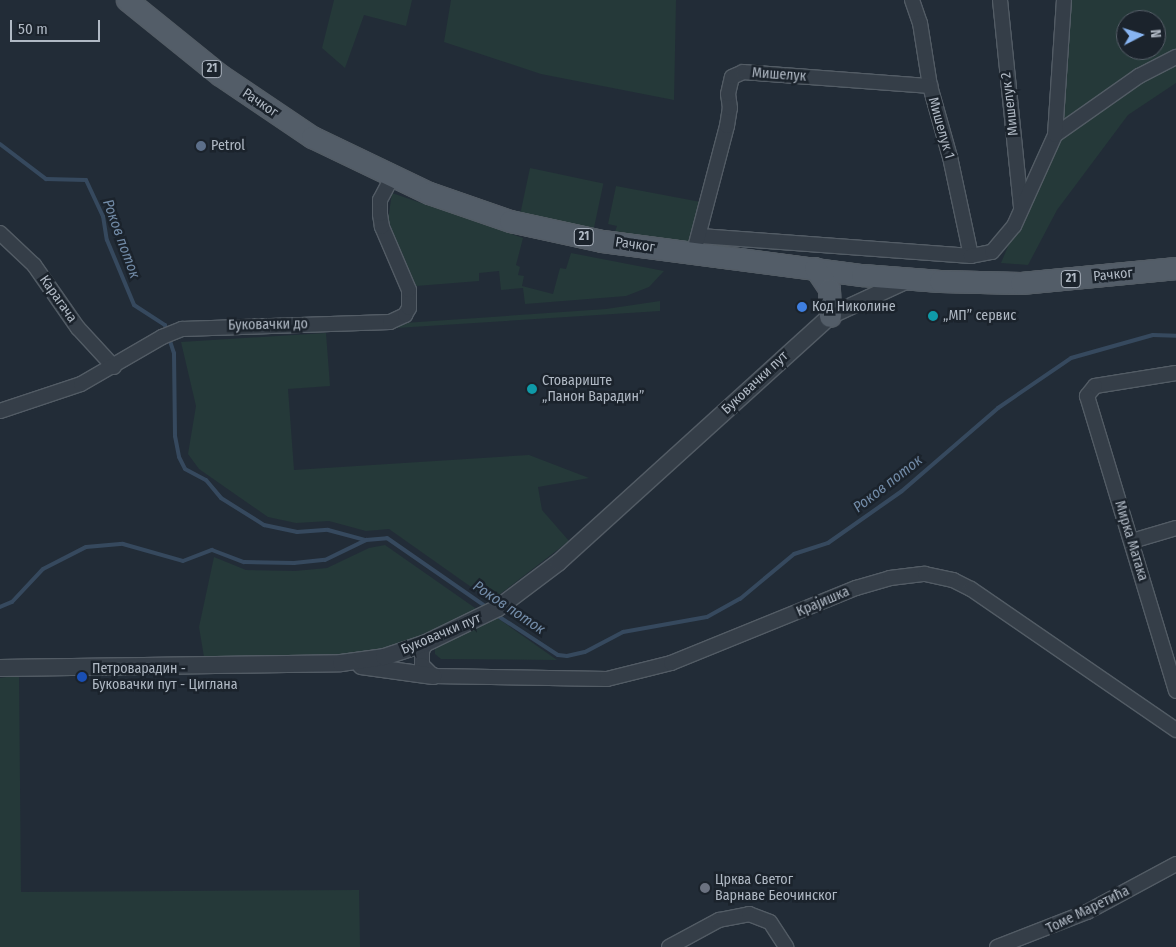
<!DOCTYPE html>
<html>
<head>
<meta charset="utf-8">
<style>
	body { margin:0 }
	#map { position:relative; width:1176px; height:947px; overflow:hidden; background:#222c37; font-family:"Fira Sans Condensed",sans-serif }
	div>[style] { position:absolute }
	.green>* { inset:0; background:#253939; transform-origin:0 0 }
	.stream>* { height:4px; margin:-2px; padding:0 2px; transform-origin:2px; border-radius:2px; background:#36495e }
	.roads { filter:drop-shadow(1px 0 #535c65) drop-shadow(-1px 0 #535c65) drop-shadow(0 1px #535c65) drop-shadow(0 -1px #535c65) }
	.minor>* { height:14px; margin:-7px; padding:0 7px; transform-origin:7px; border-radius:7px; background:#353e48 }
	.tertiary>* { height:16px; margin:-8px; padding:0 8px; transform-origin:8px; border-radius:8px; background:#353e48 }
	.primary>* { height:21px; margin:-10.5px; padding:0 10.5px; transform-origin:10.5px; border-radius:10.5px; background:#535d68 }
	.dots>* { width:14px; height:14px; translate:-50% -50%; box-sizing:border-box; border:2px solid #1b232c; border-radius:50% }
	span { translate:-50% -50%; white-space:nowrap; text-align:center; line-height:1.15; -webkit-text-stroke:5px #1b232c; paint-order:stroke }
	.shield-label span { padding:1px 4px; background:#1b232c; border:1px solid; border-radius:4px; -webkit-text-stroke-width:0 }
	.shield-label { font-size:12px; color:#b0b9c4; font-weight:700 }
	.street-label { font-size:14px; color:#b0b9c4 }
	.poi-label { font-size:14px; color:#b0b9c4 }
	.left { translate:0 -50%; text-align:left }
	.water-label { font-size:15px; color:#728ba7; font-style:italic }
	.north { position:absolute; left:1116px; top:10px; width:50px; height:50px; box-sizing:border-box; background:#1b232c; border:1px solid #575f69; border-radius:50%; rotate:85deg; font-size:14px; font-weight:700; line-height:20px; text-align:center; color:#b0b9c4 }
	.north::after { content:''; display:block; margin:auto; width:18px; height:22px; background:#88b5f2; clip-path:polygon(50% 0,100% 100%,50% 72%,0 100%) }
	.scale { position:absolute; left:10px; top:20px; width:90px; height:22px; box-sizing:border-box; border:2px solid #b0b9c4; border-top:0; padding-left:6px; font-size:15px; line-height:18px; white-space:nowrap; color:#b0b9c4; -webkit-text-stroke:4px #1b232c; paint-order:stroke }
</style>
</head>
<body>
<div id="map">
	<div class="green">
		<div style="clip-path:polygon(334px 0,412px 0,406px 26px,364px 15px,345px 68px,322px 48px)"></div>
		<div style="clip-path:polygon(451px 0,676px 0,674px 100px,541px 74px,444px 42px)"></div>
		<div style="clip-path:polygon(evenodd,1065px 0,1176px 0,1176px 83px,1128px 115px,1057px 210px,1028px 265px,1001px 263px,1054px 137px,1065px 0,1126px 20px,1156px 20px,1156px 50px,1126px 50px,1126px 20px)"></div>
		<div style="left:530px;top:168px;width:75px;height:52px;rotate:12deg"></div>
		<div style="clip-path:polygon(616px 186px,706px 203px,695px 238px,684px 253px,613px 237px,617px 226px,608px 224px)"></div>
		<div style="clip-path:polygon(392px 193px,523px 238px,516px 265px,520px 267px,518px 275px,524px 276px,522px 286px,553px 294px,560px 268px,566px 269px,571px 253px,664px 271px,649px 287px,626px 296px,525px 304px,523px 288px,501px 290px,499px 271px,479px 273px,479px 281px,416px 286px,388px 220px)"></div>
		<div style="clip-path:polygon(660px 301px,660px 311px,396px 328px,404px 323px,606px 309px)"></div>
		<div style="clip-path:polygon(326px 333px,330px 386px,288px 389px,294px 470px,529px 455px,589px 478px,538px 487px,542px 510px,569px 541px,491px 601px,389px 529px,366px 531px,329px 521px,296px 523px,268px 517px,199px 469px,188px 454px,196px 406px,181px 342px)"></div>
		<div style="clip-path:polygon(385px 545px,478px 610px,437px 631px,381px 650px,342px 656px,204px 657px,199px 627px,214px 557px,246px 570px,295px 571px,327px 568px,369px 548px)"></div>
		<div style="clip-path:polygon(496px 617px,557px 660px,441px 659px,435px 654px,435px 646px)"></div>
		<div style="clip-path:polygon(19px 675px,21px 892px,359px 890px,360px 947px,0 947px,0 678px)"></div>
	</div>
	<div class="stream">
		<div style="left:0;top:144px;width:58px;rotate:37.3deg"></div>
		<div style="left:46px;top:179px;width:40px;rotate:1.4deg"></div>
		<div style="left:86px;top:180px;width:40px;rotate:65deg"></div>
		<div style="left:103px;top:216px;width:24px;rotate:81deg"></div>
		<div style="left:107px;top:240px;width:70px;rotate:67.4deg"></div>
		<div style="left:134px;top:305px;width:37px;rotate:33deg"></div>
		<div style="left:165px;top:325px;width:6px;rotate:72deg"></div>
		<div style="left:169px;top:338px;width:16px;rotate:72deg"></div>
		<div style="left:174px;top:353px;width:83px;rotate:89.3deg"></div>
		<div style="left:175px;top:436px;width:21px;rotate:79deg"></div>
		<div style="left:179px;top:457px;width:13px;rotate:63deg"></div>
		<div style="left:185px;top:469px;width:24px;rotate:28deg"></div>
		<div style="left:206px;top:480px;width:23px;rotate:50deg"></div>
		<div style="left:221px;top:498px;width:51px;rotate:32.1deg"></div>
		<div style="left:264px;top:525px;width:34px;rotate:12deg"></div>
		<div style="left:297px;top:532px;width:31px;rotate:-4deg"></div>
		<div style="left:328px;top:530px;width:39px;rotate:15deg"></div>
		<div style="left:366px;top:540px;width:21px;rotate:-5deg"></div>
		<div style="left:387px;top:538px;width:123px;rotate:34.7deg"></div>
		<div style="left:0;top:607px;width:13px;rotate:-23deg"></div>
		<div style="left:12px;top:602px;width:45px;rotate:-46.8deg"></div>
		<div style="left:43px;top:569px;width:48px;rotate:-27.1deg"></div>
		<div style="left:86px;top:547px;width:37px;rotate:-5deg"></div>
		<div style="left:123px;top:544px;width:62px;rotate:15.8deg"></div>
		<div style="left:183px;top:561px;width:31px;rotate:-21deg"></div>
		<div style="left:212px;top:550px;width:34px;rotate:21deg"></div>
		<div style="left:244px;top:562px;width:50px;rotate:1.1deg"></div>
		<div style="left:294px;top:563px;width:31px;rotate:-6deg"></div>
		<div style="left:325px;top:560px;width:46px;rotate:-26deg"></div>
		<div style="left:495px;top:614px;width:75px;rotate:33.1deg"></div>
		<div style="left:558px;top:655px;width:9px;rotate:6deg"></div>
		<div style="left:567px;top:656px;width:18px;rotate:-13deg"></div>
		<div style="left:585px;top:652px;width:43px;rotate:-27.8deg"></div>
		<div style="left:623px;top:632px;width:85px;rotate:-10.1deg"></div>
		<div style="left:707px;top:617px;width:38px;rotate:-29deg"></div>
		<div style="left:740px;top:599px;width:70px;rotate:-39.8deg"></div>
		<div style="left:794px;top:554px;width:36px;rotate:-18deg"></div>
		<div style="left:828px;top:543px;width:90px;rotate:-35.1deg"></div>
		<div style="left:902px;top:491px;width:127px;rotate:-40.8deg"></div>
		<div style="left:998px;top:408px;width:88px;rotate:-34.4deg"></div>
		<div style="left:1071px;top:358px;width:85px;rotate:-15.7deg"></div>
		<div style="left:1153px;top:335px;width:23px;rotate:2deg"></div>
	</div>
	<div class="roads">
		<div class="minor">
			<div style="left:912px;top:0;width:24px;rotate:71deg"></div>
			<div style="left:920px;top:23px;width:64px;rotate:81deg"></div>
			<div style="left:930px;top:86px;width:74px;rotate:74.3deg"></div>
			<div style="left:950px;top:157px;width:101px;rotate:78deg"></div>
			<div style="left:1000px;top:0;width:209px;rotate:84.2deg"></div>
			<div style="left:1055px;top:135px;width:103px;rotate:-35.1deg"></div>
			<div style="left:1139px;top:76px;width:42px;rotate:-27.2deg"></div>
			<div style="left:0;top:233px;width:47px;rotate:43.3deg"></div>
			<div style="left:34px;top:265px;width:77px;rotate:55.1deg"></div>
			<div style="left:78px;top:328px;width:53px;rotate:47.3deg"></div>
			<div style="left:700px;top:236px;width:272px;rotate:4.2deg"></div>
			<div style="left:971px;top:256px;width:21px;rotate:-11deg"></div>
			<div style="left:992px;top:252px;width:34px;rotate:-50deg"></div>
			<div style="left:1014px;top:226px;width:100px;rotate:-65.7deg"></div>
			<div style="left:1055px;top:135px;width:135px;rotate:-86.2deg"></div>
			<div style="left:696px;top:244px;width:122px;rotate:-75.3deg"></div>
			<div style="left:727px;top:126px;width:18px;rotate:-81deg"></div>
			<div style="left:730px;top:108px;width:14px;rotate:-98deg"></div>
			<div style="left:728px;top:94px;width:17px;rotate:-77deg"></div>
			<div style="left:732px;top:77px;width:12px;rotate:-24deg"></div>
			<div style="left:743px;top:72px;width:188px;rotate:4.3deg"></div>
			<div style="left:1176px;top:373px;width:82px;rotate:170.9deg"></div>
			<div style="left:1095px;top:386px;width:13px;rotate:129deg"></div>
			<div style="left:1087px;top:396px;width:308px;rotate:73.2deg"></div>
			<div style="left:0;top:411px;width:85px;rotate:-18.4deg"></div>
			<div style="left:81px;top:384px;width:94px;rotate:-30.1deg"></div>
			<div style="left:162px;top:337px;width:22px;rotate:-22deg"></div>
			<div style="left:182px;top:329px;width:208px;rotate:-1.9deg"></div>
			<div style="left:390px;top:322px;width:17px;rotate:-25deg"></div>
			<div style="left:405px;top:315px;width:8px;rotate:-60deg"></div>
			<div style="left:409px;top:308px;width:18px;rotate:-90deg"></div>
			<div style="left:409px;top:290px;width:69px;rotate:-113.2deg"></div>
			<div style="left:382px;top:227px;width:13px;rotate:-99deg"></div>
			<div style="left:380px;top:214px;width:14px;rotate:-90deg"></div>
			<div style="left:380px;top:200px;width:26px;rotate:-62deg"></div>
			<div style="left:1132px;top:541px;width:46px;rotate:-16.5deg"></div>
			<div style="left:426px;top:643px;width:9px;rotate:117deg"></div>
			<div style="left:422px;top:651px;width:14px;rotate:90deg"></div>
			<div style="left:422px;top:665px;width:16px;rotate:45deg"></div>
			<div style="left:433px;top:676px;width:174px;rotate:1deg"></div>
			<div style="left:607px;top:679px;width:66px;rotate:-14deg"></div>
			<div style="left:671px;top:663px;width:200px;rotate:-22.1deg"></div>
			<div style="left:856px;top:588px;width:35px;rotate:-16deg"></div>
			<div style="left:890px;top:578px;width:35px;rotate:-7deg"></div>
			<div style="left:925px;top:574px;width:29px;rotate:12deg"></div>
			<div style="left:953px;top:580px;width:20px;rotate:27deg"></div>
			<div style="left:971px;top:589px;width:249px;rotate:34.5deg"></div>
			<div style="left:669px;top:947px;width:57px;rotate:-28.4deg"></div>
			<div style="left:719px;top:920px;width:31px;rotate:-11deg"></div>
			<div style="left:749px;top:914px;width:22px;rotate:21deg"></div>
			<div style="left:770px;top:922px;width:30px;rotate:57deg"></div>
			<div style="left:997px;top:947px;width:97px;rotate:-21.3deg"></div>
			<div style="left:1087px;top:912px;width:101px;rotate:-28.3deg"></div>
		</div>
		<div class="tertiary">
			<div style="left:361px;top:666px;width:73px;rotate:7.9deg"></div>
			<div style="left:0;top:668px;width:341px;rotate:-0.8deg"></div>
			<div style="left:341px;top:663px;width:43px;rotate:-7.9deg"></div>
			<div style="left:384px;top:657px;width:44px;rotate:-18.4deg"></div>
			<div style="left:426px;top:643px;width:80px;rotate:-25.9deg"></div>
			<div style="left:498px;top:608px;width:76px;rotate:-37deg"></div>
			<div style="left:559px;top:562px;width:366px;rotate:-42.2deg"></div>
			<div style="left:830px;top:316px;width:86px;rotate:-24.8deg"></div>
		</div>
		<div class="primary">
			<div style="left:127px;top:0;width:119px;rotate:38.9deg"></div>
			<div style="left:220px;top:75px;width:111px;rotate:34deg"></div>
			<div style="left:312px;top:137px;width:130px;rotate:25.6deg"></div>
			<div style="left:429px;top:193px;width:86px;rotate:19.1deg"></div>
			<div style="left:510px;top:221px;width:94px;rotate:12.3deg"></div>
			<div style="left:602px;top:241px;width:262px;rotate:7.5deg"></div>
			<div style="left:862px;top:275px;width:78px;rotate:4.4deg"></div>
			<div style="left:940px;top:281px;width:81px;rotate:1.4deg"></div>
			<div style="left:1021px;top:283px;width:156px;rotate:-5.5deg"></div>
			<div style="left:815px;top:268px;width:25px;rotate:56deg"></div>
			<div style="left:829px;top:289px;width:27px;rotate:88deg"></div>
		</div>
	</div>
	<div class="dots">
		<div style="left:201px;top:146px;background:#5c6f8a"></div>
		<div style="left:802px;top:307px;background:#3f7fe0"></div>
		<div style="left:933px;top:316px;background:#0f9aa8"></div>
		<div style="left:532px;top:389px;background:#0f9aa8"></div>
		<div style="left:82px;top:677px;background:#1a4fb4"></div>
		<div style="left:705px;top:888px;background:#6b7280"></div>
	</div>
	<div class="shield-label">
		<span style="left:212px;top:69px">21</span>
		<span style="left:584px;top:237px">21</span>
		<span style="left:1071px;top:279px">21</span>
	</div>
	<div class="street-label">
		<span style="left:779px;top:75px;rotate:4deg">Мишелук</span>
		<span style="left:260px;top:103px;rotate:34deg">Рачког</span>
		<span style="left:1010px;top:104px;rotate:-97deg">Мишелук 2</span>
		<span style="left:941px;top:128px;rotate:74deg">Мишелук 1</span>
		<span style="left:635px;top:245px;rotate:8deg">Рачког</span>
		<span style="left:1113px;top:275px;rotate:-6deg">Рачког</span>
		<span style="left:58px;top:299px;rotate:55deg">Карагача</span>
		<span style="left:268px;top:325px;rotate:-1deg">Буковачки до</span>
		<span style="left:755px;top:383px;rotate:-43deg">Буковачки пут</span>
		<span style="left:1131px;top:541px;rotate:73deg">Мирка Матака</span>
		<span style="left:823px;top:602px;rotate:-23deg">Крајишка</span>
		<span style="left:441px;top:634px;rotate:-23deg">Буковачки пут</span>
		<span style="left:1088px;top:910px;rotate:-26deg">Томе Маретића</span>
	</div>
	<div class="poi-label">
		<span class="left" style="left:211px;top:146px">Petrol</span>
		<span class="left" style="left:812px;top:307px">Код Николине</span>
		<span class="left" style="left:943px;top:316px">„МП” сервис</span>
		<span class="left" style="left:542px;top:389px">Стовариште<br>„Панон Варадин”</span>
		<span class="left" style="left:92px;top:677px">Петроварадин -<br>Буковачки пут - Циглана</span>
		<span class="left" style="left:715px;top:888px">Црква Светог<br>Варнаве Беочинског</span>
	</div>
	<div class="water-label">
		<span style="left:121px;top:239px;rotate:70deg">Роков поток</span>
		<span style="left:888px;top:484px;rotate:-38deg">Роков поток</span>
		<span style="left:509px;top:608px;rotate:34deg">Роков поток</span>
	</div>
	<div class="north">N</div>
	<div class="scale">50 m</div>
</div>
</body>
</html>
